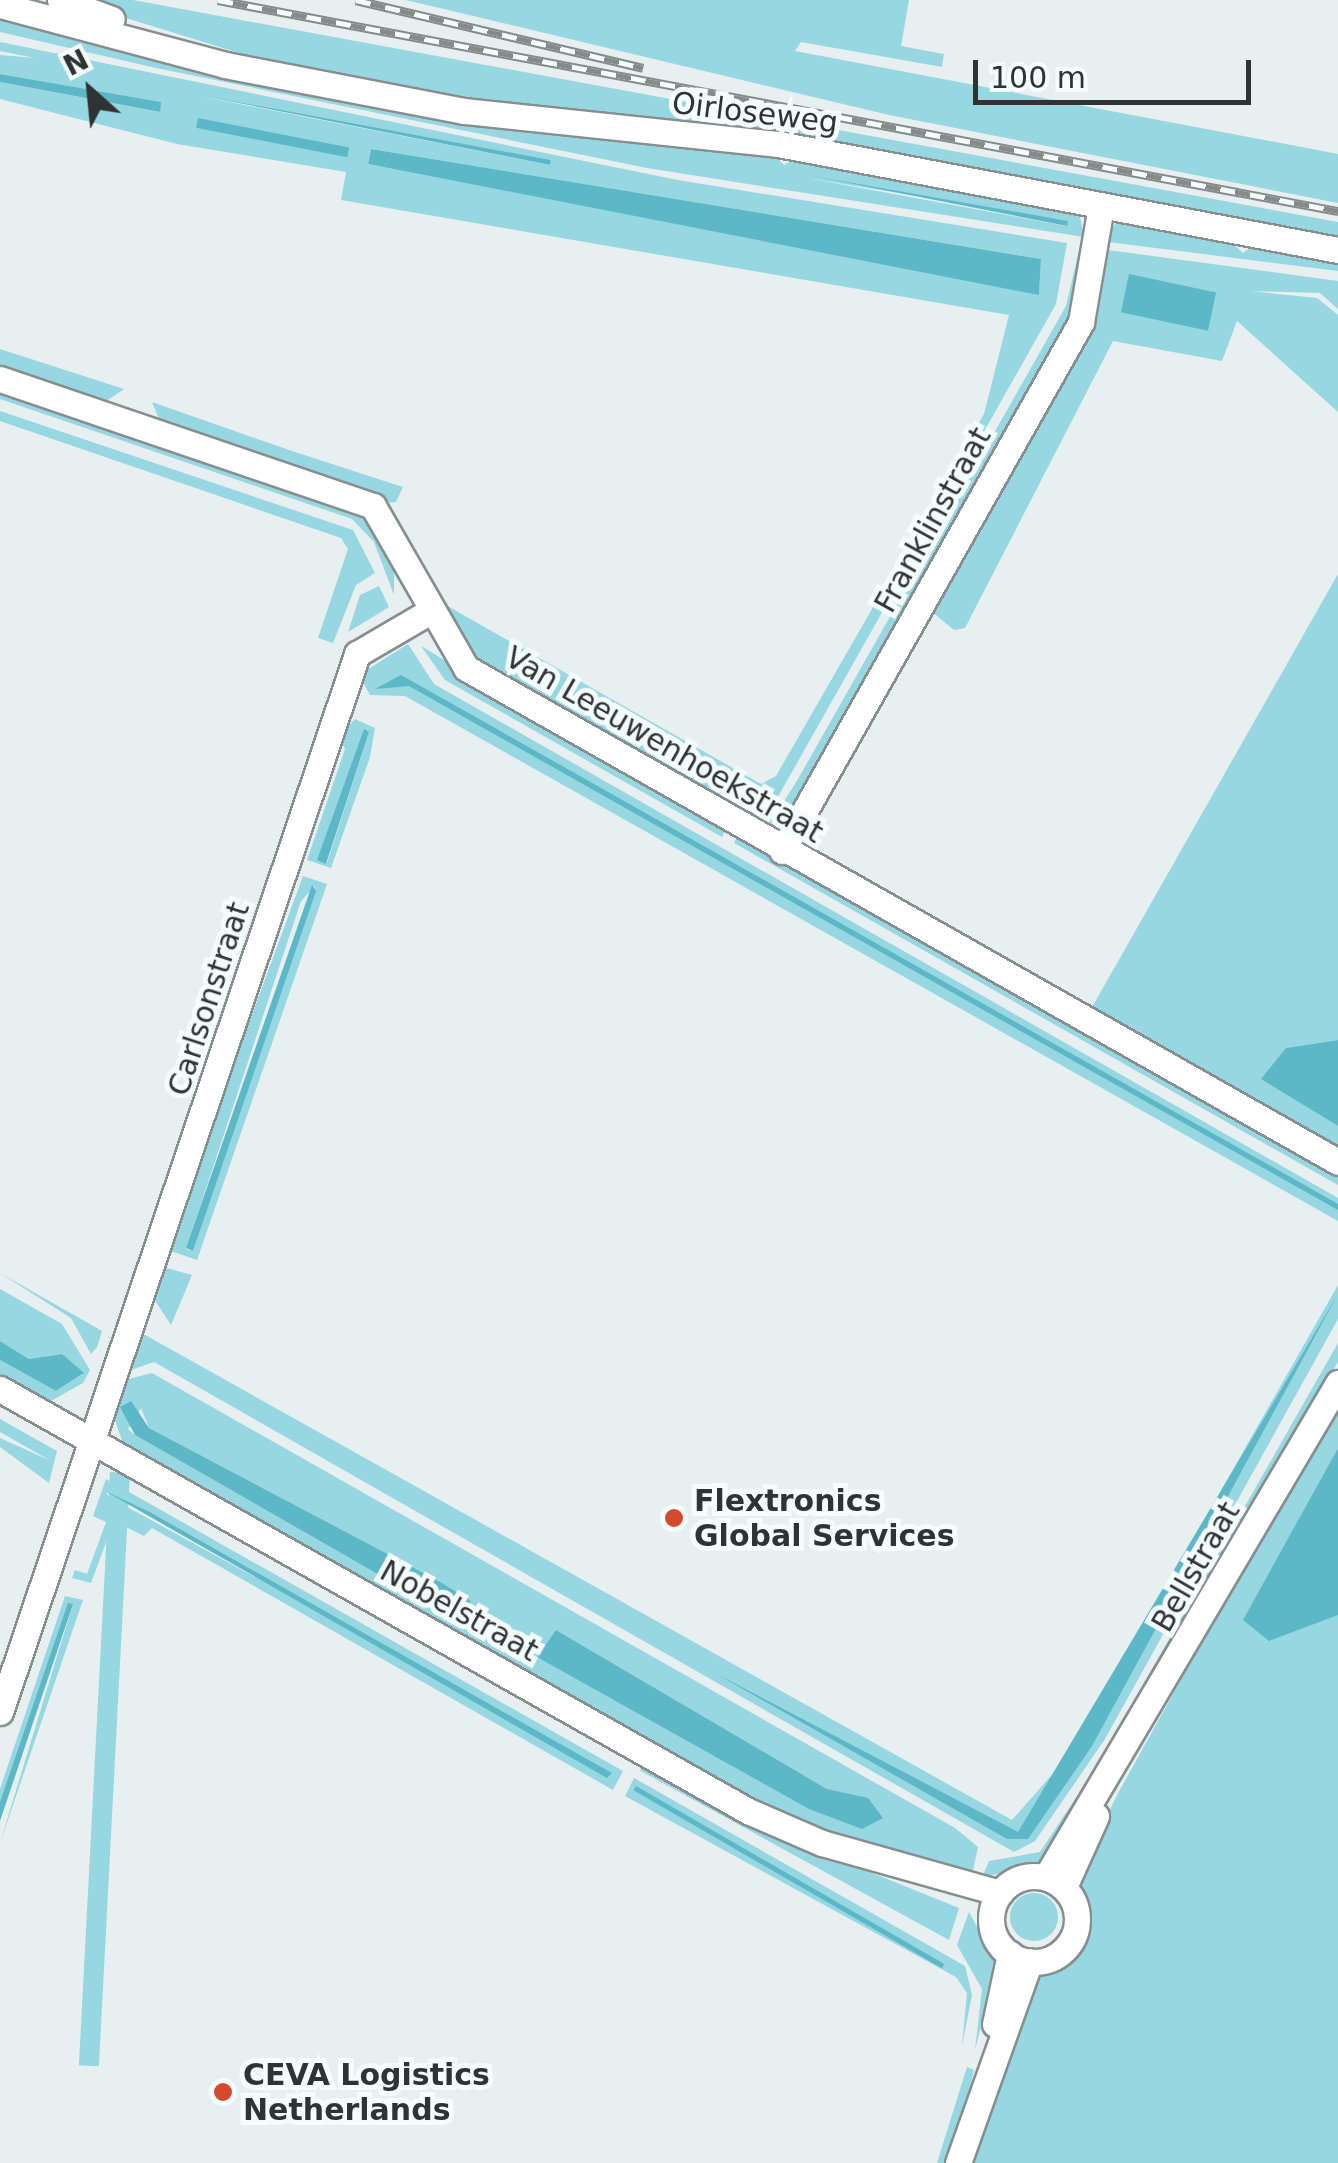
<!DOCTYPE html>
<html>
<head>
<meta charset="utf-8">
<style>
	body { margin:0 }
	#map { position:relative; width:1338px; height:2163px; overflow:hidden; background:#e7eff0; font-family:"DejaVu Sans",sans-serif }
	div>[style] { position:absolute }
	.green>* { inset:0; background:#96d7e2; transform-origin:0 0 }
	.round { border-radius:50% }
	.water>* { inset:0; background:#5cb8c6; transform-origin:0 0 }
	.roads { filter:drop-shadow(2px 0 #878e8f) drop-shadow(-2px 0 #878e8f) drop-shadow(0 2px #878e8f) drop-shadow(0 -2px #878e8f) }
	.minor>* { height:25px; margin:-12.5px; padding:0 12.5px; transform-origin:12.5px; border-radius:12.5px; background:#fff }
	.minor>.ring { margin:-12.5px; padding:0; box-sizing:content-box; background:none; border:25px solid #fff; border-radius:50% }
	.rail>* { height:9px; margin-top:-4.5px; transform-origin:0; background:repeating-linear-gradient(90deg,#f4fcfe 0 15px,#858a8b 0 30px); box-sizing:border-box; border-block:2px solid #858a8b }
	.dots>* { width:28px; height:28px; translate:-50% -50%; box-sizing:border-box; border:5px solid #f4fcfe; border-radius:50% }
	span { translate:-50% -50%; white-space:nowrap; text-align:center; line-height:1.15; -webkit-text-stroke:10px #f4fcfe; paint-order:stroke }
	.street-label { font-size:30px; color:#303333 }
	.poi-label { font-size:30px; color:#303333; font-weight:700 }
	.left { translate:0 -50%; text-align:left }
	.north { position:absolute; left:40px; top:40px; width:100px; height:100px; -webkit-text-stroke:8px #f4fcfe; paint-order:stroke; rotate:333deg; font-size:28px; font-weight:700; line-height:40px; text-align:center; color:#303333 }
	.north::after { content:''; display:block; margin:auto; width:35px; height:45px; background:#303333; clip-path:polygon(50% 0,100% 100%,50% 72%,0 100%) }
	.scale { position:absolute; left:973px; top:60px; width:278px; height:45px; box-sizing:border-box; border:5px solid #303333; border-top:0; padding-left:12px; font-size:30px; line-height:35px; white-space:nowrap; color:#303333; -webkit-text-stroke:8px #f4fcfe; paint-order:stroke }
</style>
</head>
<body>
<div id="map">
	<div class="green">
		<div style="clip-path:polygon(68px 0,133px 0,1338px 222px,1338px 240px,281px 66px)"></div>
		<div style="clip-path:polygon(406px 0,909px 0,901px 46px,944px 54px,942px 67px,801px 42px,795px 51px,1338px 154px,1338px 203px,889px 115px)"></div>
		<div style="clip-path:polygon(evenodd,0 11px,206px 70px,561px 135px,773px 154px,784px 165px,798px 157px,1078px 206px,1084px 237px,647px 168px,156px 68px,0 32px,0 11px,807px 178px,1068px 221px,1068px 222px,1066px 226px,807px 178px)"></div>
		<div style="clip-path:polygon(evenodd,0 42px,678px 180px,1067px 243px,1056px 304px,779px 795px,735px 811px,470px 658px,430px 596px,761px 784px,776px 776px,984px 414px,1009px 315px,341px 200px,346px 172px,177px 144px,0 99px,0 82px,159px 112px,160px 102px,0 74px,0 55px,35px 58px,0 51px,0 42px,194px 95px,551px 160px,551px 161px,550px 165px,194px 95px,0 42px,371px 149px,1041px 259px,1039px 294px,368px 164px,371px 149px)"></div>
		<div style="clip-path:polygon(1121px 218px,1225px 237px,1243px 253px,1256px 243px,1338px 257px,1338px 271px,1100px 241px)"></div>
		<div style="clip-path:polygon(1080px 246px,1070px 321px,791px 814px,771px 823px,742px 815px,783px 803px,798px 779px,1066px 306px)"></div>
		<div style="clip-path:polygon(1108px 250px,1338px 281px,1338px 309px,1320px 293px,1249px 291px,1317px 298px,1338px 315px,1338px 412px,1237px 321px,1222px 361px,1113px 341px,965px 628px,954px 630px,931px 611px)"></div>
		<div style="clip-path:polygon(0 349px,124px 389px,102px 404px,0 368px)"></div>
		<div style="clip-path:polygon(0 390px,364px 516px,394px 562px,394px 595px,374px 542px,352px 519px,0 399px)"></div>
		<div style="clip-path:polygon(152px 402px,292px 451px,403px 487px,396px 502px,381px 503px,162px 426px)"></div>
		<div style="clip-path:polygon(0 411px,353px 530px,375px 573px,356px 585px,333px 643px,318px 638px,348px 549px,341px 538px,0 421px)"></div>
		<div style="clip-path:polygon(1338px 574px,1338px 1040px,1286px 1048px,1262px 1079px,1338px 1126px,1338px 1152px,1091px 1009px)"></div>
		<div style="clip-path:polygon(379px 586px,389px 607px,348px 632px,360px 595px)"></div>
		<div style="clip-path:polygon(408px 644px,434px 684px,1338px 1198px,1338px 1221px,405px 696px,370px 695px,359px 675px)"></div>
		<div style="clip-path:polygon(421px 646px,726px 829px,722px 837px,445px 680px)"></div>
		<div style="clip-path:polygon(evenodd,355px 719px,375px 728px,370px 757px,331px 868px,307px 860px,345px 749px,339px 736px,355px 719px,364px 730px,369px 732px,327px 863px,318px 859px,364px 730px)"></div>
		<div style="clip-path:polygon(737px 837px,1338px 1174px,1338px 1185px,734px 843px)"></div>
		<div style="clip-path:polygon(evenodd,303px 876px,327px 884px,197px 1260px,171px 1251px,173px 1230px,303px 876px,315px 886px,193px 1251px,186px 1249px,301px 901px,315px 886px)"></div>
		<div style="clip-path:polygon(163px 1267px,192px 1275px,171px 1325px,154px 1299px)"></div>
		<div style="clip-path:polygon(0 1273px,102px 1331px,97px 1347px,91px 1354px,71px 1318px)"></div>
		<div style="clip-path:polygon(1338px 1285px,1338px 1319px,1105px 1739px,1035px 1841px,1014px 1852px,154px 1362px,128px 1371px,138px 1331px,1012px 1820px,1072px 1752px)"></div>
		<div style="clip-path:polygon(0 1289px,62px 1324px,90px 1370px,83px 1383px,49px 1402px,0 1375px,0 1360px,56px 1391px,83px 1374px,62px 1354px,29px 1359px,0 1341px)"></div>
		<div style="clip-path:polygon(1338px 1343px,1338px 1362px,1041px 1862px,982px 1878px,989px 1861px,1040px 1852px,1095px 1769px)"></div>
		<div style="clip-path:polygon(evenodd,152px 1373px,955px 1828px,978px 1847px,972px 1875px,784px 1818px,124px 1446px,111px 1409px,121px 1381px,152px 1373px,141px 1408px,149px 1428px,437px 1580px,470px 1601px,467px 1613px,456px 1619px,135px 1435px,128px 1429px,141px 1408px,152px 1373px,556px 1630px,827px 1789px,862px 1829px,538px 1657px,556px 1630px)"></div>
		<div style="clip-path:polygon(1338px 1397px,1338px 1448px,1244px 1620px,1338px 1615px,1338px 2163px,967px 2163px,1034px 1976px,1082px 1937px,1081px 1871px,1117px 1795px)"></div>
		<div style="clip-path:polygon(0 1419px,57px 1451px,49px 1483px,0 1447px,0 1438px,51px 1461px,0 1432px)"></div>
		<div style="left:110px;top:1472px;width:20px;height:594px;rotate:3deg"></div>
		<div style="clip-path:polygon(evenodd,106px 1479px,623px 1771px,613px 1790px,152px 1528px,144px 1536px,114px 1521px,91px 1583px,72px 1578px,75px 1570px,87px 1574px,106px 1522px,93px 1516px,106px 1479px,106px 1492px,150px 1512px,612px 1773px,109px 1497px,106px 1492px)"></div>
		<div style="clip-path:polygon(65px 1596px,83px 1600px,0 1843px,73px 1604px,0 1802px,0 1789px)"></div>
		<div style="clip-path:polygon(652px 1765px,758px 1827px,959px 1908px,949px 1940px,639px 1770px)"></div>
		<div style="clip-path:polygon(634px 1778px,965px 1966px,972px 1995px,962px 2046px,967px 1993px,956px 1977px,625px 1796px)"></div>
		<div class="round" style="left:1010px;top:1893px;width:48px;height:48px"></div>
		<div style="clip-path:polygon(969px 1912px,997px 1964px,975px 2050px,982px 1989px,957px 1945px)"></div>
		<div style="clip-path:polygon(967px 2067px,974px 2070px,965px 2111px,948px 2163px,937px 2163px)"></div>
	</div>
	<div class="water">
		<div style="clip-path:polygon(0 74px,161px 102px,160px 112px,0 82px)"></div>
		<div style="clip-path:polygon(194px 94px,551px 160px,550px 165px)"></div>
		<div style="left:198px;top:118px;width:154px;height:10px;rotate:11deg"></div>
		<div style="clip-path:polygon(371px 149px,1041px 259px,1039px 295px,368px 164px)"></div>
		<div style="clip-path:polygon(808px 175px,1068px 221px,1067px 226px)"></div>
		<div style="left:1129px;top:274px;width:89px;height:39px;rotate:12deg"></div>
		<div style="clip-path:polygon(401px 675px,1338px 1204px,1338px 1210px,409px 686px,375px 689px)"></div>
		<div style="clip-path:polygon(364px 729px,369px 732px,326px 864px,317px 860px)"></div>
		<div style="clip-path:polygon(312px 885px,316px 891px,193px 1251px,186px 1248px)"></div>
		<div style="clip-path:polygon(1338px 1040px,1338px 1126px,1261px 1079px,1286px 1048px)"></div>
		<div style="clip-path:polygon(1338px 1294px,1092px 1746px,1028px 1839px,1007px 1839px,713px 1672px,1018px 1832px)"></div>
		<div style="clip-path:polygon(0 1341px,29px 1359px,62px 1354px,84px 1373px,56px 1391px,0 1360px)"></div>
		<div style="clip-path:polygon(131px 1401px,149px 1428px,437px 1580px,471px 1601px,467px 1613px,456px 1619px,135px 1435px,120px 1407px)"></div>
		<div style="clip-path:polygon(1338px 1448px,1338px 1615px,1269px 1641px,1243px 1620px)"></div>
		<div style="clip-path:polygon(105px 1491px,150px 1512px,612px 1773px,607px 1778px)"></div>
		<div style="clip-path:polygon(68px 1603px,73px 1604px,0 1821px,0 1802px)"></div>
		<div style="clip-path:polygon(556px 1630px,827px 1789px,868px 1798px,883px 1818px,862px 1829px,809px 1809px,537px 1657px)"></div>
		<div style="left:636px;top:1786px;width:356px;height:5px;rotate:30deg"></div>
	</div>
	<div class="roads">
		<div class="minor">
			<div style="left:60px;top:0;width:55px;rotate:20.1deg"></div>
			<div style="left:0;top:5px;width:233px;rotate:14.9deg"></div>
			<div style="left:225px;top:65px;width:243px;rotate:10.9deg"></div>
			<div style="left:464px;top:111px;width:316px;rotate:6deg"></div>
			<div style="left:778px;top:144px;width:570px;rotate:10.72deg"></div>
			<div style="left:0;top:379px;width:394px;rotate:18.8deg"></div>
			<div style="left:373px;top:506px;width:187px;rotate:60.1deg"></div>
			<div style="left:466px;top:668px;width:1002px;rotate:29.53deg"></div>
			<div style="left:782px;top:851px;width:608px;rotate:-60.52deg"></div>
			<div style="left:1081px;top:322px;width:118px;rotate:-80.2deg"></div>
			<div style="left:0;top:1389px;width:859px;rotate:29.43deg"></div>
			<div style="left:748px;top:1811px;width:81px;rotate:23.4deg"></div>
			<div style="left:822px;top:1843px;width:185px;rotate:15.7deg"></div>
			<div style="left:0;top:1712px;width:1117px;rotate:-71.35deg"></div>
			<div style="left:357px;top:654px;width:83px;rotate:-30.3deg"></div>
			<div class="ring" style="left:991px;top:1876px;width:61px;height:61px"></div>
			<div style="left:1046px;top:1877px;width:574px;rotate:-59.41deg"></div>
			<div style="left:1064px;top:1887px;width:78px;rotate:-65.7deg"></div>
			<div style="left:995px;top:2024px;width:72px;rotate:-77.9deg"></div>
			<div style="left:958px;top:2163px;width:214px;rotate:-70.4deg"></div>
		</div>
	</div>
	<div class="rail">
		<div style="left:218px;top:0;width:1140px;rotate:10.67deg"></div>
		<div style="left:356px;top:0;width:295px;rotate:13.3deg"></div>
	</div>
	<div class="dots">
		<div style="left:674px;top:1518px;background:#d54a2e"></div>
		<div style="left:223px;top:2092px;background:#d54a2e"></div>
	</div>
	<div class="street-label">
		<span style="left:755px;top:113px;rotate:7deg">Oirloseweg</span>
		<span style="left:933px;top:520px;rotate:-61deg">Franklinstraat</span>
		<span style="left:664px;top:745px;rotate:30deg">Van Leeuwenhoekstraat</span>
		<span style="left:209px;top:999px;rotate:-72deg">Carlsonstraat</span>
		<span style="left:1196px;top:1567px;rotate:-60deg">Bellstraat</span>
		<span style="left:459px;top:1611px;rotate:29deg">Nobelstraat</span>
	</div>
	<div class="poi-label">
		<span class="left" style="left:694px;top:1518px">Flextronics<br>Global Services</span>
		<span class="left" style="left:243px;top:2092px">CEVA Logistics<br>Netherlands</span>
	</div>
	<div class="north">N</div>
	<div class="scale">100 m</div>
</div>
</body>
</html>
